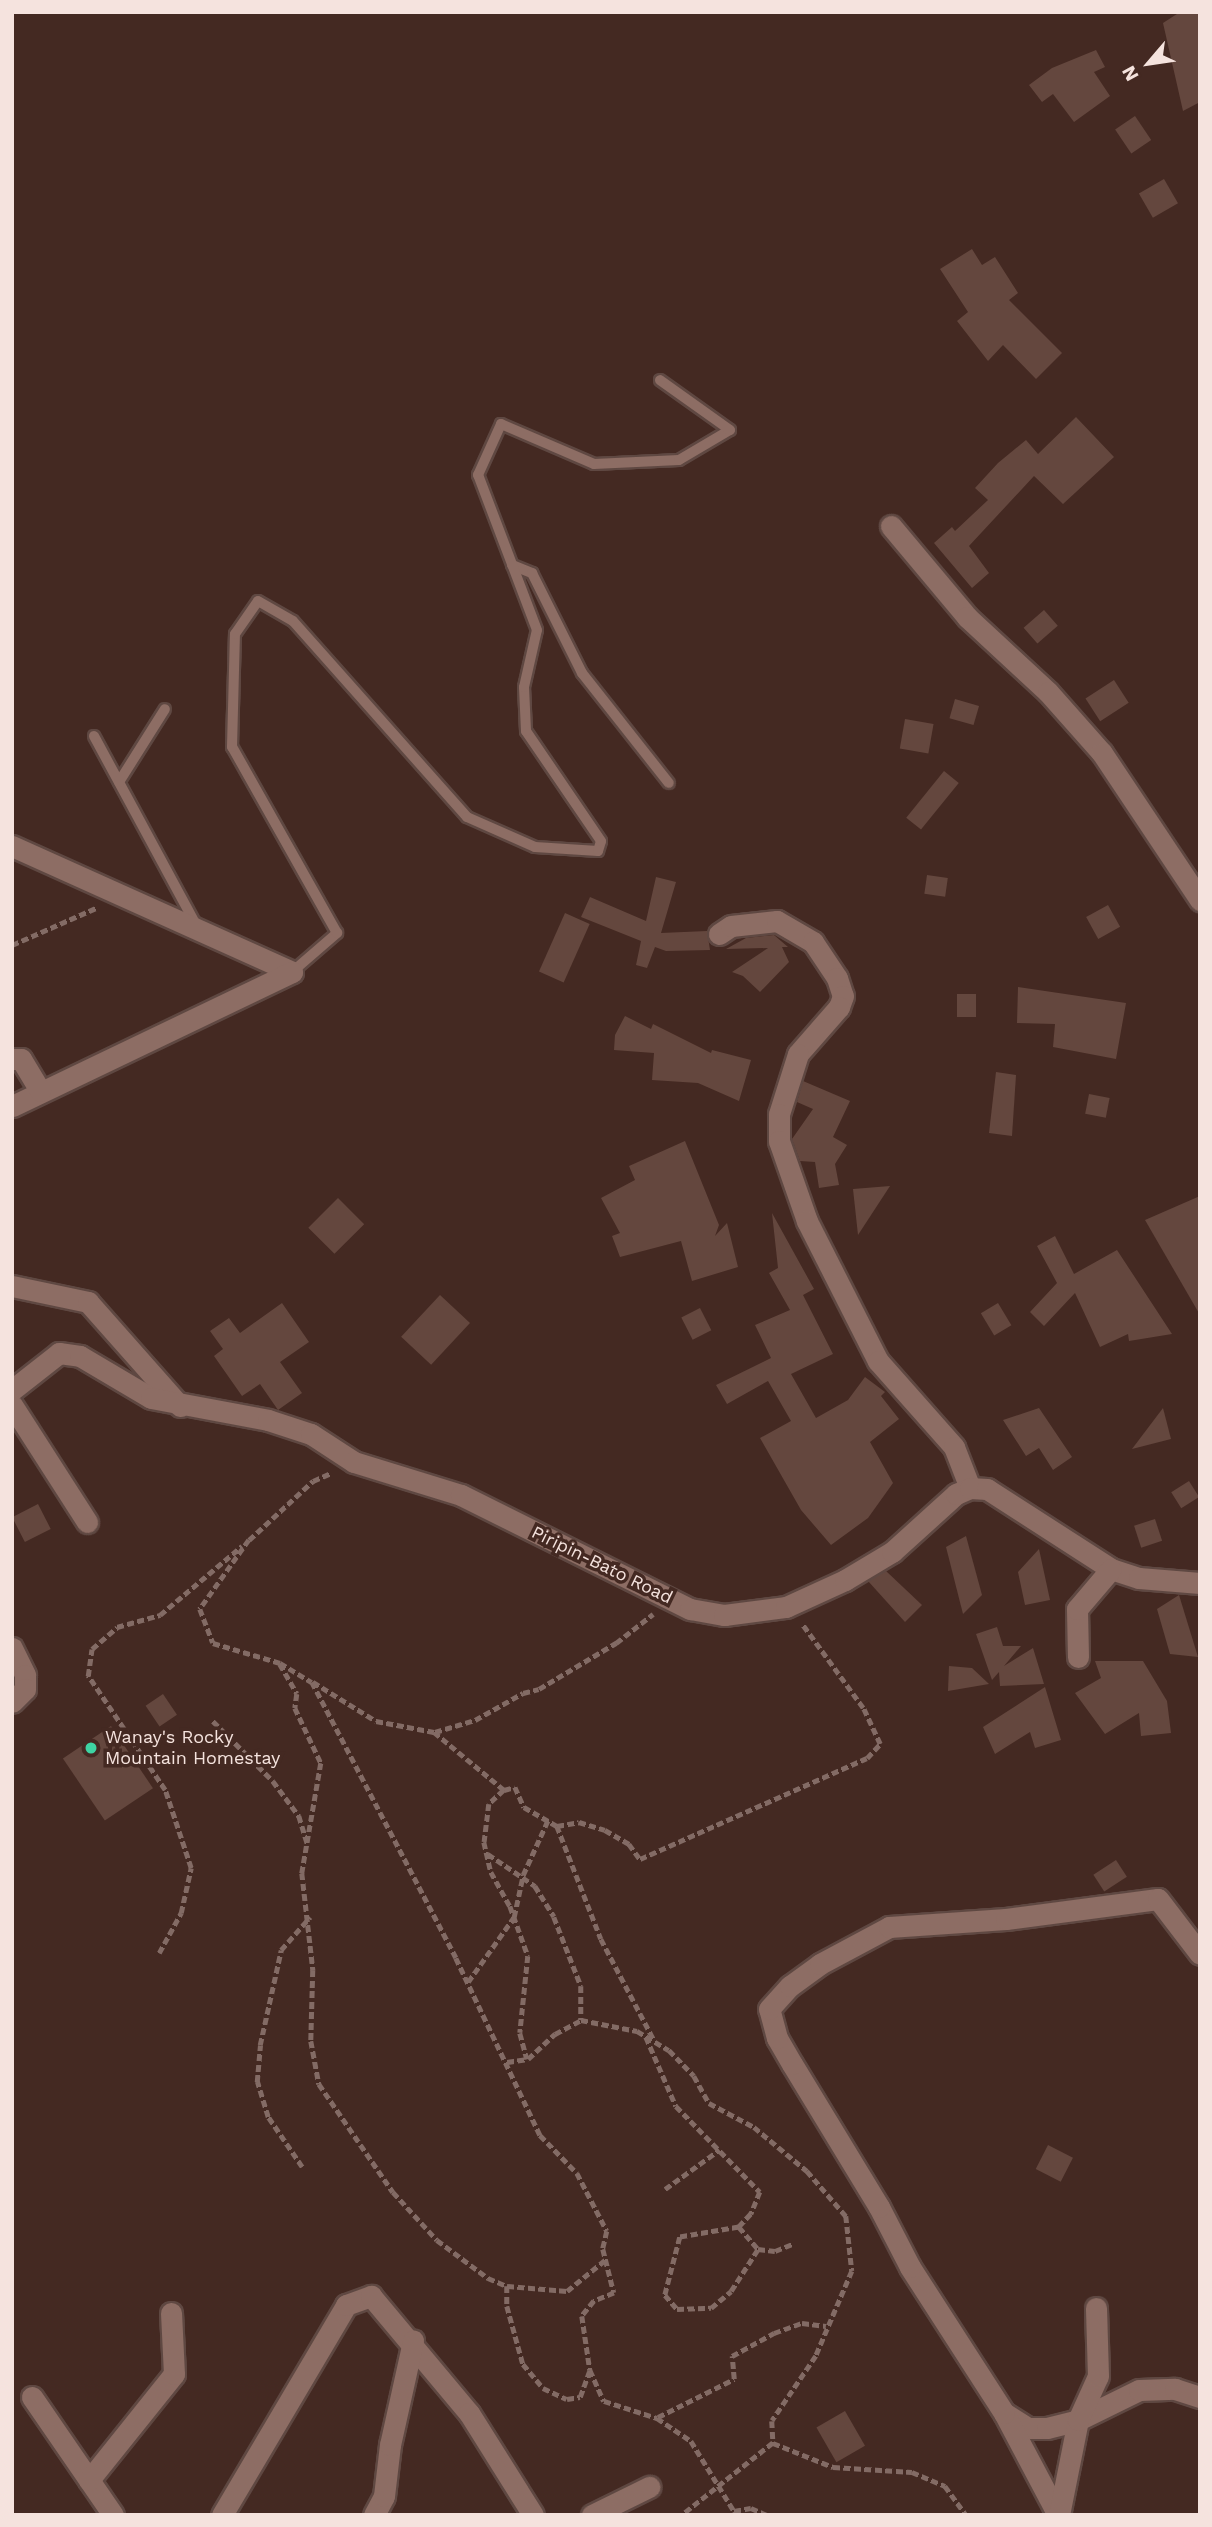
<!DOCTYPE html>
<html>
<head>
<meta charset="utf-8">
<style>
	body { margin:0 }
	#map { position:relative; width:1212px; height:2527px; overflow:hidden; background:#442922; font-family:"Work Sans",sans-serif }
	div>[style] { position:absolute }
	.building>* { inset:0; background:#64473e; transform-origin:0 0 }
	.path>* { height:4.5px; margin-top:-2.25px; transform-origin:0; background:repeating-linear-gradient(90deg,#836b65 0 7px,transparent 0 10.5px) }
	.roads { filter:drop-shadow(2px 0 #5f4842) drop-shadow(-2px 0 #5f4842) drop-shadow(0 2px #5f4842) drop-shadow(0 -2px #5f4842) }
	.lane>* { height:10px; margin:-5px; padding:0 5px; transform-origin:5px; border-radius:5px; background:#8d6d64 }
	.street>* { height:21px; margin:-10.5px; padding:0 10.5px; transform-origin:10.5px; border-radius:10.5px; background:#8d6d64 }
	.dots>* { width:19px; height:19px; translate:-50% -50%; box-sizing:border-box; border:4px solid #442922; border-radius:50% }
	span { translate:-50% -50%; white-space:nowrap; text-align:center; line-height:1.15; -webkit-text-stroke:7px #442922; paint-order:stroke }
	.street-label { font-size:18px; color:#f5e3de }
	.poi-label { font-size:18px; color:#f5e3de }
	.left { translate:0 -50%; text-align:left }
	.frame { position:absolute; inset:0; border:14px solid #f5e3de; pointer-events:none }
	.north { position:absolute; left:1114px; top:28px; width:70px; height:70px; -webkit-text-stroke:5px #442922; paint-order:stroke; rotate:241deg; font-size:19px; font-weight:700; line-height:28px; text-align:center; color:#f5e3de }
	.north::after { content:''; display:block; margin:auto; width:24px; height:32px; background:#f5e3de; clip-path:polygon(50% 0,100% 100%,50% 72%,0 100%) }
</style>
</head>
<body>
<div id="map">
	<div class="building">
		<div style="clip-path:polygon(1180px 12px,1200px 12px,1200px 102px,1183px 111px,1163px 23px)"></div>
		<div style="clip-path:polygon(1096px 50px,1105px 67px,1094px 72px,1110px 96px,1074px 122px,1053px 94px,1042px 102px,1029px 85px,1052px 68px)"></div>
		<div style="left:1135px;top:116px;width:29px;height:24px;rotate:56deg"></div>
		<div style="left:1164px;top:179px;width:28px;height:29px;rotate:60deg"></div>
		<div style="clip-path:polygon(972px 249px,982px 265px,995px 257px,1018px 293px,1009px 300px,1062px 353px,1036px 379px,1003px 345px,988px 361px,957px 321px,968px 312px,940px 269px)"></div>
		<div style="clip-path:polygon(1076px 417px,1114px 457px,1063px 504px,1034px 476px,969px 546px,989px 573px,972px 588px,934px 543px,952px 527px,955px 531px,988px 500px,975px 488px,998px 463px,1026px 440px,1038px 454px)"></div>
		<div style="left:1044px;top:610px;width:21px;height:27px;rotate:49deg"></div>
		<div style="left:1114px;top:680px;width:27px;height:34px;rotate:57deg"></div>
		<div style="left:955px;top:699px;width:25px;height:20px;rotate:16deg"></div>
		<div style="left:905px;top:719px;width:29px;height:30px;rotate:10deg"></div>
		<div style="left:944px;top:771px;width:19px;height:60px;rotate:39deg"></div>
		<div style="left:927px;top:875px;width:21px;height:19px;rotate:8deg"></div>
		<div style="clip-path:polygon(656px 877px,676px 882px,661px 933px,707px 931px,710px 950px,666px 951px,655px 947px,647px 968px,636px 965px,641px 941px,581px 917px,590px 897px,646px 921px)"></div>
		<div style="left:1108px;top:905px;width:25px;height:25px;rotate:61deg"></div>
		<div style="left:565px;top:913px;width:27px;height:64px;rotate:24deg"></div>
		<div style="clip-path:polygon(774px 935px,788px 947px,782px 947px,789px 962px,760px 992px,743px 976px,732px 972px,768px 948px,726px 949px,746px 938px)"></div>
		<div style="clip-path:polygon(1018px 987px,1126px 1003px,1116px 1059px,1053px 1047px,1055px 1024px,1017px 1023px)"></div>
		<div style="left:957px;top:994px;width:19px;height:23px"></div>
		<div style="clip-path:polygon(625px 1016px,651px 1029px,653px 1024px,711px 1053px,712px 1050px,751px 1060px,739px 1101px,698px 1083px,652px 1080px,654px 1053px,614px 1050px,615px 1035px)"></div>
		<div style="clip-path:polygon(996px 1072px,1016px 1075px,1012px 1136px,989px 1133px)"></div>
		<div style="clip-path:polygon(803px 1081px,850px 1101px,833px 1137px,847px 1145px,835px 1164px,839px 1185px,819px 1188px,815px 1162px,800px 1161px,792px 1139px,813px 1109px,797px 1102px)"></div>
		<div style="left:1089px;top:1094px;width:21px;height:20px;rotate:11deg"></div>
		<div style="clip-path:polygon(685px 1141px,719px 1225px,715px 1236px,727px 1223px,738px 1267px,692px 1281px,681px 1241px,620px 1257px,612px 1236px,620px 1233px,601px 1198px,635px 1180px,629px 1166px)"></div>
		<div style="clip-path:polygon(890px 1186px,858px 1235px,853px 1189px)"></div>
		<div style="clip-path:polygon(1200px 1196px,1200px 1315px,1145px 1220px)"></div>
		<div style="left:338px;top:1198px;width:37px;height:42px;rotate:45deg"></div>
		<div style="clip-path:polygon(772px 1213px,814px 1289px,803px 1295px,833px 1354px,791px 1374px,816px 1418px,848px 1400px,865px 1377px,885px 1392px,881px 1396px,899px 1419px,870px 1442px,893px 1483px,868px 1518px,831px 1545px,801px 1510px,760px 1438px,791px 1421px,768px 1381px,727px 1404px,716px 1385px,771px 1358px,755px 1325px,790px 1310px,769px 1273px,778px 1268px)"></div>
		<div style="clip-path:polygon(1055px 1236px,1074px 1274px,1117px 1250px,1172px 1334px,1129px 1341px,1128px 1334px,1100px 1347px,1075px 1293px,1044px 1326px,1030px 1312px,1057px 1283px,1037px 1246px)"></div>
		<div style="left:440px;top:1295px;width:41px;height:57px;rotate:43deg"></div>
		<div style="clip-path:polygon(282px 1303px,309px 1342px,280px 1362px,302px 1393px,278px 1410px,260px 1384px,242px 1396px,214px 1356px,223px 1349px,210px 1331px,229px 1318px,240px 1333px)"></div>
		<div style="left:998px;top:1303px;width:26px;height:20px;rotate:59deg"></div>
		<div style="left:700px;top:1308px;width:25px;height:21px;rotate:63deg"></div>
		<div style="clip-path:polygon(1039px 1408px,1072px 1457px,1053px 1470px,1039px 1448px,1026px 1456px,1003px 1420px)"></div>
		<div style="clip-path:polygon(1163px 1408px,1171px 1439px,1132px 1449px)"></div>
		<div style="left:1189px;top:1481px;width:19px;height:21px;rotate:58deg"></div>
		<div style="left:38px;top:1504px;width:28px;height:29px;rotate:63deg"></div>
		<div style="left:1155px;top:1519px;width:23px;height:22px;rotate:72deg"></div>
		<div style="clip-path:polygon(966px 1536px,982px 1595px,963px 1614px,946px 1547px)"></div>
		<div style="clip-path:polygon(1039px 1549px,1050px 1600px,1025px 1605px,1018px 1572px)"></div>
		<div style="clip-path:polygon(886px 1571px,922px 1605px,905px 1622px,868px 1581px)"></div>
		<div style="clip-path:polygon(1179px 1595px,1198px 1657px,1170px 1654px,1157px 1609px)"></div>
		<div style="clip-path:polygon(997px 1627px,1003px 1646px,1021px 1646px,1004px 1666px,1033px 1648px,1044px 1684px,1000px 1686px,999px 1672px,992px 1680px,976px 1634px)"></div>
		<div style="clip-path:polygon(1095px 1661px,1143px 1661px,1167px 1701px,1171px 1733px,1141px 1736px,1139px 1713px,1105px 1734px,1075px 1693px,1101px 1678px)"></div>
		<div style="clip-path:polygon(949px 1666px,972px 1668px,989px 1684px,948px 1691px)"></div>
		<div style="clip-path:polygon(1045px 1687px,1061px 1740px,1035px 1748px,1030px 1732px,995px 1754px,983px 1727px)"></div>
		<div style="left:163px;top:1694px;width:25px;height:21px;rotate:56deg"></div>
		<div style="left:111px;top:1726px;width:75px;height:58px;rotate:56deg"></div>
		<div style="left:1116px;top:1860px;width:20px;height:27px;rotate:57deg"></div>
		<div style="left:1048px;top:2145px;width:28px;height:27px;rotate:27deg"></div>
		<div style="left:845px;top:2411px;width:40px;height:33px;rotate:60deg"></div>
	</div>
	<div class="path">
		<div style="left:12px;top:945px;width:92px;rotate:-23.8deg"></div>
		<div style="left:249px;top:1540px;width:85px;rotate:125.4deg"></div>
		<div style="left:200px;top:1609px;width:36px;rotate:69deg"></div>
		<div style="left:213px;top:1643px;width:70px;rotate:16.6deg"></div>
		<div style="left:280px;top:1663px;width:37px;rotate:31deg"></div>
		<div style="left:312px;top:1682px;width:311px;rotate:62.4deg"></div>
		<div style="left:456px;top:1958px;width:196px;rotate:64.6deg"></div>
		<div style="left:540px;top:2135px;width:53px;rotate:45.8deg"></div>
		<div style="left:577px;top:2173px;width:65px;rotate:62.7deg"></div>
		<div style="left:607px;top:2231px;width:18px;rotate:103deg"></div>
		<div style="left:603px;top:2249px;width:45px;rotate:76deg"></div>
		<div style="left:614px;top:2293px;width:22px;rotate:158deg"></div>
		<div style="left:594px;top:2301px;width:19px;rotate:129deg"></div>
		<div style="left:582px;top:2316px;width:55px;rotate:81.6deg"></div>
		<div style="left:590px;top:2370px;width:34px;rotate:66deg"></div>
		<div style="left:604px;top:2401px;width:56px;rotate:17.8deg"></div>
		<div style="left:657px;top:2418px;width:41px;rotate:34.1deg"></div>
		<div style="left:691px;top:2441px;width:82px;rotate:58.4deg"></div>
		<div style="left:249px;top:1540px;width:87px;rotate:-42.7deg"></div>
		<div style="left:313px;top:1481px;width:20px;rotate:-24deg"></div>
		<div style="left:280px;top:1664px;width:34px;rotate:60deg"></div>
		<div style="left:297px;top:1694px;width:14px;rotate:98deg"></div>
		<div style="left:295px;top:1708px;width:61px;rotate:64.7deg"></div>
		<div style="left:321px;top:1763px;width:112px;rotate:99.8deg"></div>
		<div style="left:302px;top:1873px;width:98px;rotate:83.5deg"></div>
		<div style="left:313px;top:1970px;width:71px;rotate:91.6deg"></div>
		<div style="left:311px;top:2041px;width:44px;rotate:79.5deg"></div>
		<div style="left:319px;top:2084px;width:131px;rotate:55.6deg"></div>
		<div style="left:393px;top:2192px;width:65px;rotate:47.5deg"></div>
		<div style="left:437px;top:2240px;width:64px;rotate:36.7deg"></div>
		<div style="left:488px;top:2278px;width:21px;rotate:23deg"></div>
		<div style="left:507px;top:2286px;width:60px;rotate:4.8deg"></div>
		<div style="left:567px;top:2291px;width:49px;rotate:-39.2deg"></div>
		<div style="left:313px;top:1682px;width:74px;rotate:31.8deg"></div>
		<div style="left:376px;top:1721px;width:59px;rotate:10.7deg"></div>
		<div style="left:434px;top:1732px;width:91px;rotate:39.6deg"></div>
		<div style="left:504px;top:1790px;width:11px;rotate:-15deg"></div>
		<div style="left:515px;top:1787px;width:22px;rotate:66deg"></div>
		<div style="left:524px;top:1807px;width:38px;rotate:30deg"></div>
		<div style="left:557px;top:1826px;width:121px;rotate:68.7deg"></div>
		<div style="left:601px;top:1939px;width:114px;rotate:62.3deg"></div>
		<div style="left:213px;top:1721px;width:85px;rotate:45deg"></div>
		<div style="left:273px;top:1781px;width:44px;rotate:53.4deg"></div>
		<div style="left:299px;top:1816px;width:31px;rotate:73deg"></div>
		<div style="left:435px;top:1732px;width:42px;rotate:-16.7deg"></div>
		<div style="left:475px;top:1720px;width:55px;rotate:-29.4deg"></div>
		<div style="left:523px;top:1693px;width:16px;rotate:-14deg"></div>
		<div style="left:539px;top:1689px;width:90px;rotate:-30.9deg"></div>
		<div style="left:616px;top:1643px;width:47px;rotate:-38.1deg"></div>
		<div style="left:504px;top:1790px;width:21px;rotate:137deg"></div>
		<div style="left:489px;top:1804px;width:38px;rotate:97deg"></div>
		<div style="left:484px;top:1842px;width:31px;rotate:77deg"></div>
		<div style="left:491px;top:1872px;width:39px;rotate:61deg"></div>
		<div style="left:510px;top:1906px;width:53px;rotate:70.2deg"></div>
		<div style="left:528px;top:1956px;width:77px;rotate:95.9deg"></div>
		<div style="left:520px;top:2033px;width:27px;rotate:75deg"></div>
		<div style="left:557px;top:1826px;width:22px;rotate:-10deg"></div>
		<div style="left:579px;top:1822px;width:27px;rotate:17deg"></div>
		<div style="left:605px;top:1830px;width:28px;rotate:30deg"></div>
		<div style="left:629px;top:1844px;width:19px;rotate:54deg"></div>
		<div style="left:640px;top:1859px;width:248px;rotate:-24deg"></div>
		<div style="left:867px;top:1758px;width:19px;rotate:-47deg"></div>
		<div style="left:880px;top:1744px;width:40px;rotate:-115deg"></div>
		<div style="left:863px;top:1708px;width:104px;rotate:-126deg"></div>
		<div style="left:488px;top:1854px;width:57px;rotate:34.2deg"></div>
		<div style="left:535px;top:1886px;width:36px;rotate:58deg"></div>
		<div style="left:554px;top:1917px;width:74px;rotate:68.6deg"></div>
		<div style="left:581px;top:1986px;width:34px;rotate:90deg"></div>
		<div style="left:159px;top:1953px;width:46px;rotate:-61.2deg"></div>
		<div style="left:181px;top:1913px;width:46px;rotate:-77.5deg"></div>
		<div style="left:191px;top:1868px;width:82px;rotate:-108.4deg"></div>
		<div style="left:165px;top:1790px;width:138px;rotate:-124deg"></div>
		<div style="left:88px;top:1676px;width:27px;rotate:-82deg"></div>
		<div style="left:92px;top:1649px;width:33px;rotate:-41deg"></div>
		<div style="left:117px;top:1627px;width:45px;rotate:-15.6deg"></div>
		<div style="left:160px;top:1615px;width:107px;rotate:-40.1deg"></div>
		<div style="left:468px;top:1982px;width:80px;rotate:-54.7deg"></div>
		<div style="left:514px;top:1917px;width:43px;rotate:-77.9deg"></div>
		<div style="left:523px;top:1875px;width:60px;rotate:-65.6deg"></div>
		<div style="left:646px;top:2037px;width:75px;rotate:66.5deg"></div>
		<div style="left:676px;top:2106px;width:120px;rotate:45.7deg"></div>
		<div style="left:760px;top:2192px;width:24px;rotate:112deg"></div>
		<div style="left:751px;top:2214px;width:18px;rotate:133deg"></div>
		<div style="left:739px;top:2227px;width:29px;rotate:49deg"></div>
		<div style="left:758px;top:2249px;width:17px;rotate:7deg"></div>
		<div style="left:775px;top:2251px;width:18px;rotate:-22deg"></div>
		<div style="left:507px;top:2062px;width:21px;rotate:-8deg"></div>
		<div style="left:528px;top:2059px;width:37px;rotate:-43deg"></div>
		<div style="left:555px;top:2034px;width:30px;rotate:-28deg"></div>
		<div style="left:581px;top:2020px;width:57px;rotate:11.1deg"></div>
		<div style="left:637px;top:2031px;width:37px;rotate:31deg"></div>
		<div style="left:669px;top:2050px;width:36px;rotate:46deg"></div>
		<div style="left:694px;top:2076px;width:31px;rotate:61deg"></div>
		<div style="left:709px;top:2103px;width:51px;rotate:28.1deg"></div>
		<div style="left:754px;top:2127px;width:69px;rotate:39.7deg"></div>
		<div style="left:807px;top:2171px;width:60px;rotate:49.1deg"></div>
		<div style="left:846px;top:2216px;width:55px;rotate:83.8deg"></div>
		<div style="left:852px;top:2271px;width:92px;rotate:113deg"></div>
		<div style="left:816px;top:2356px;width:78px;rotate:124.1deg"></div>
		<div style="left:772px;top:2421px;width:22px;rotate:87deg"></div>
		<div style="left:773px;top:2443px;width:116px;rotate:141.6deg"></div>
		<div style="left:302px;top:2167px;width:60px;rotate:-124.2deg"></div>
		<div style="left:268px;top:2117px;width:37px;rotate:-107deg"></div>
		<div style="left:257px;top:2082px;width:37px;rotate:-85deg"></div>
		<div style="left:260px;top:2045px;width:97px;rotate:-77.5deg"></div>
		<div style="left:281px;top:1950px;width:44px;rotate:-48.7deg"></div>
		<div style="left:665px;top:2189px;width:67px;rotate:-35.8deg"></div>
		<div style="left:739px;top:2227px;width:60px;rotate:170.4deg"></div>
		<div style="left:680px;top:2237px;width:60px;rotate:104.5deg"></div>
		<div style="left:665px;top:2295px;width:18px;rotate:49deg"></div>
		<div style="left:677px;top:2309px;width:34px;rotate:-2deg"></div>
		<div style="left:711px;top:2308px;width:26px;rotate:-40deg"></div>
		<div style="left:731px;top:2291px;width:50px;rotate:-57.3deg"></div>
		<div style="left:507px;top:2286px;width:20px;rotate:90deg"></div>
		<div style="left:507px;top:2306px;width:60px;rotate:74.6deg"></div>
		<div style="left:523px;top:2364px;width:31px;rotate:50deg"></div>
		<div style="left:543px;top:2388px;width:26px;rotate:25deg"></div>
		<div style="left:567px;top:2399px;width:13px;rotate:-9deg"></div>
		<div style="left:580px;top:2397px;width:27px;rotate:-70deg"></div>
		<div style="left:658px;top:2417px;width:85px;rotate:-26.6deg"></div>
		<div style="left:734px;top:2379px;width:23px;rotate:-95deg"></div>
		<div style="left:732px;top:2356px;width:48px;rotate:-28.7deg"></div>
		<div style="left:774px;top:2333px;width:30px;rotate:-20deg"></div>
		<div style="left:802px;top:2323px;width:24px;rotate:7deg"></div>
		<div style="left:773px;top:2443px;width:65px;rotate:21.8deg"></div>
		<div style="left:833px;top:2467px;width:79px;rotate:3.6deg"></div>
		<div style="left:912px;top:2472px;width:36px;rotate:23deg"></div>
		<div style="left:945px;top:2486px;width:36px;rotate:54deg"></div>
		<div style="left:736px;top:2515px;width:4px;rotate:-117deg"></div>
		<div style="left:734px;top:2511px;width:17px;rotate:-10deg"></div>
		<div style="left:751px;top:2508px;width:17px;rotate:24deg"></div>
	</div>
	<div class="roads">
		<div class="lane">
			<div style="left:512px;top:565px;width:22px;rotate:22deg"></div>
			<div style="left:532px;top:573px;width:112px;rotate:63.4deg"></div>
			<div style="left:582px;top:673px;width:140px;rotate:51.7deg"></div>
			<div style="left:94px;top:736px;width:218px;rotate:61.6deg"></div>
			<div style="left:119px;top:782px;width:86px;rotate:-57.8deg"></div>
			<div style="left:292px;top:972px;width:60px;rotate:-40.9deg"></div>
			<div style="left:337px;top:933px;width:214px;rotate:-119.4deg"></div>
			<div style="left:232px;top:747px;width:113px;rotate:-88.5deg"></div>
			<div style="left:235px;top:634px;width:40px;rotate:-55.1deg"></div>
			<div style="left:258px;top:601px;width:40px;rotate:29.7deg"></div>
			<div style="left:293px;top:621px;width:262px;rotate:48.4deg"></div>
			<div style="left:467px;top:817px;width:74px;rotate:23.8deg"></div>
			<div style="left:535px;top:847px;width:63px;rotate:3.6deg"></div>
			<div style="left:598px;top:851px;width:10px;rotate:-73deg"></div>
			<div style="left:601px;top:841px;width:133px;rotate:-124.3deg"></div>
			<div style="left:526px;top:731px;width:44px;rotate:-92.6deg"></div>
			<div style="left:524px;top:687px;width:58px;rotate:-77.2deg"></div>
			<div style="left:537px;top:630px;width:166px;rotate:-110.8deg"></div>
			<div style="left:478px;top:475px;width:56px;rotate:-65.7deg"></div>
			<div style="left:501px;top:424px;width:101px;rotate:23.3deg"></div>
			<div style="left:594px;top:464px;width:85px;rotate:-2.7deg"></div>
			<div style="left:679px;top:460px;width:59px;rotate:-30.5deg"></div>
			<div style="left:730px;top:430px;width:86px;rotate:-144.5deg"></div>
		</div>
		<div class="street">
			<div style="left:891px;top:526px;width:119px;rotate:50.1deg"></div>
			<div style="left:967px;top:617px;width:110px;rotate:42.8deg"></div>
			<div style="left:1048px;top:692px;width:81px;rotate:48.5deg"></div>
			<div style="left:1102px;top:753px;width:177px;rotate:56.3deg"></div>
			<div style="left:12px;top:846px;width:307px;rotate:24.2deg"></div>
			<div style="left:292px;top:972px;width:310px;rotate:154.4deg"></div>
			<div style="left:719px;top:934px;width:14px;rotate:-34deg"></div>
			<div style="left:731px;top:926px;width:46px;rotate:-6.2deg"></div>
			<div style="left:777px;top:921px;width:42px;rotate:30.3deg"></div>
			<div style="left:813px;top:942px;width:43px;rotate:56.3deg"></div>
			<div style="left:837px;top:978px;width:19px;rotate:72deg"></div>
			<div style="left:843px;top:996px;width:12px;rotate:110deg"></div>
			<div style="left:839px;top:1007px;width:62px;rotate:131.1deg"></div>
			<div style="left:798px;top:1054px;width:63px;rotate:107.6deg"></div>
			<div style="left:779px;top:1114px;width:27px;rotate:90deg"></div>
			<div style="left:779px;top:1141px;width:85px;rotate:70.7deg"></div>
			<div style="left:807px;top:1221px;width:157px;rotate:63.1deg"></div>
			<div style="left:878px;top:1361px;width:115px;rotate:48.5deg"></div>
			<div style="left:954px;top:1447px;width:44px;rotate:68.7deg"></div>
			<div style="left:12px;top:1059px;width:9px"></div>
			<div style="left:21px;top:1059px;width:37px;rotate:59deg"></div>
			<div style="left:12px;top:1286px;width:78px;rotate:11.9deg"></div>
			<div style="left:88px;top:1302px;width:139px;rotate:48.5deg"></div>
			<div style="left:12px;top:1390px;width:60px;rotate:-38.2deg"></div>
			<div style="left:59px;top:1353px;width:21px;rotate:8deg"></div>
			<div style="left:80px;top:1356px;width:82px;rotate:30.6deg"></div>
			<div style="left:151px;top:1398px;width:119px;rotate:10.6deg"></div>
			<div style="left:268px;top:1420px;width:45px;rotate:18deg"></div>
			<div style="left:311px;top:1434px;width:51px;rotate:33.1deg"></div>
			<div style="left:354px;top:1462px;width:112px;rotate:17.1deg"></div>
			<div style="left:461px;top:1495px;width:256px;rotate:26.5deg"></div>
			<div style="left:690px;top:1609px;width:35px;rotate:10deg"></div>
			<div style="left:724px;top:1615px;width:63px;rotate:-7.4deg"></div>
			<div style="left:786px;top:1607px;width:65px;rotate:-24.6deg"></div>
			<div style="left:845px;top:1580px;width:55px;rotate:-30.8deg"></div>
			<div style="left:892px;top:1552px;width:86px;rotate:-42.2deg"></div>
			<div style="left:956px;top:1494px;width:15px;rotate:-23deg"></div>
			<div style="left:970px;top:1488px;width:17px;rotate:3deg"></div>
			<div style="left:987px;top:1489px;width:148px;rotate:32.8deg"></div>
			<div style="left:1111px;top:1569px;width:29px;rotate:18deg"></div>
			<div style="left:1139px;top:1578px;width:61px;rotate:4.7deg"></div>
			<div style="left:12px;top:1405px;width:139px;rotate:57.3deg"></div>
			<div style="left:12px;top:1648px;width:30px;rotate:64deg"></div>
			<div style="left:25px;top:1675px;width:14px;rotate:90deg"></div>
			<div style="left:25px;top:1689px;width:18px;rotate:135deg"></div>
			<div style="left:1078px;top:1657px;width:48px;rotate:-91.2deg"></div>
			<div style="left:1077px;top:1609px;width:52px;rotate:-49.6deg"></div>
			<div style="left:32px;top:2397px;width:143px;rotate:55.5deg"></div>
			<div style="left:1004px;top:2413px;width:28px;rotate:32deg"></div>
			<div style="left:1028px;top:2428px;width:19px"></div>
			<div style="left:1047px;top:2428px;width:32px;rotate:-14deg"></div>
			<div style="left:1078px;top:2420px;width:68px;rotate:-26.2deg"></div>
			<div style="left:1139px;top:2390px;width:36px;rotate:-2deg"></div>
			<div style="left:1175px;top:2389px;width:26px;rotate:18deg"></div>
			<div style="left:89px;top:2480px;width:136px;rotate:-51.3deg"></div>
			<div style="left:174px;top:2374px;width:61px;rotate:-92.8deg"></div>
			<div style="left:222px;top:2515px;width:244px;rotate:-59.4deg"></div>
			<div style="left:346px;top:2305px;width:27px;rotate:-20deg"></div>
			<div style="left:371px;top:2296px;width:153px;rotate:50.1deg"></div>
			<div style="left:469px;top:2413px;width:120px;rotate:57.9deg"></div>
			<div style="left:374px;top:2515px;width:21px;rotate:-62deg"></div>
			<div style="left:384px;top:2496px;width:51px;rotate:-83.3deg"></div>
			<div style="left:390px;top:2445px;width:107px;rotate:-77.5deg"></div>
			<div style="left:592px;top:2515px;width:64px;rotate:-26.2deg"></div>
			<div style="left:1058px;top:2515px;width:115px;rotate:-117.9deg"></div>
			<div style="left:1004px;top:2413px;width:174px;rotate:-122.8deg"></div>
			<div style="left:910px;top:2267px;width:68px;rotate:-117.3deg"></div>
			<div style="left:879px;top:2207px;width:167px;rotate:-121.3deg"></div>
			<div style="left:792px;top:2064px;width:30px;rotate:-120deg"></div>
			<div style="left:777px;top:2038px;width:30px;rotate:-105deg"></div>
			<div style="left:769px;top:2009px;width:31px;rotate:-48deg"></div>
			<div style="left:790px;top:1986px;width:37px;rotate:-36deg"></div>
			<div style="left:820px;top:1964px;width:78px;rotate:-28.2deg"></div>
			<div style="left:889px;top:1927px;width:117px;rotate:-3.9deg"></div>
			<div style="left:1006px;top:1919px;width:153px;rotate:-7.5deg"></div>
			<div style="left:1158px;top:1899px;width:69px;rotate:52.6deg"></div>
			<div style="left:1059px;top:2515px;width:97px;rotate:-78.7deg"></div>
			<div style="left:1078px;top:2420px;width:48px;rotate:-65.6deg"></div>
			<div style="left:1098px;top:2376px;width:68px;rotate:-91.7deg"></div>
		</div>
	</div>
	<div class="dots">
		<div style="left:91px;top:1748px;background:#3ed4a3"></div>
	</div>
	<div class="street-label">
		<span style="left:602px;top:1565px;rotate:26deg">Piripin-Bato Road</span>
	</div>
	<div class="poi-label">
		<span class="left" style="left:105px;top:1748px">Wanay's Rocky<br>Mountain Homestay</span>
	</div>
	<div class="frame"></div>
	<div class="north">N</div>
</div>
</body>
</html>
